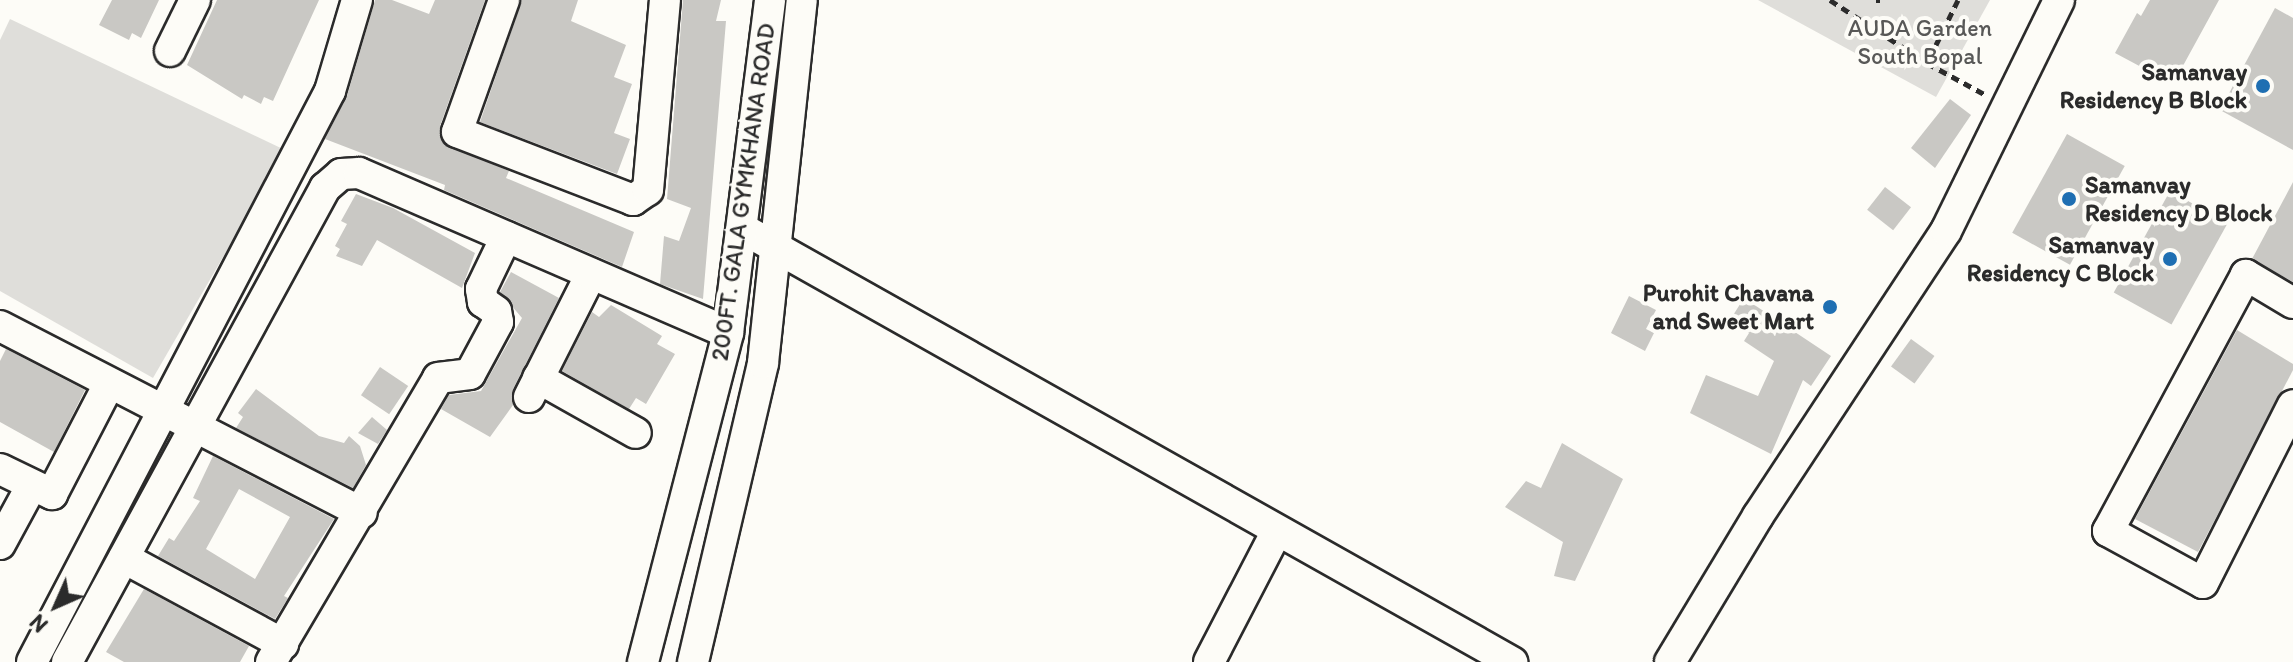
<!DOCTYPE html>
<html>
<head>
<meta charset="utf-8">
<style>
	body { margin:0 }
	#map { position:relative; width:2293px; height:662px; overflow:hidden; background:#fdfcf7; font-family:Itim,sans-serif }
	div>[style] { position:absolute }
	.green>* { inset:0; background:#dfdeda }
	.building>* { inset:0; background:#c9c8c4; transform-origin:0 0 }
	.path>* { height:5px; margin-top:-2.5px; transform-origin:0; background:repeating-linear-gradient(90deg,#2b2b2b 0 8px,transparent 0 14px) }
	.roads { filter:drop-shadow(2px 0 #2b2b2b) drop-shadow(-2px 0 #2b2b2b) drop-shadow(0 2px #2b2b2b) drop-shadow(0 -2px #2b2b2b) }
	.minor>* { height:30px; margin:-15px; padding:0 15px; transform-origin:15px; border-radius:15px; background:#fdfcf7 }
	.dots>* { width:22px; height:22px; translate:-50% -50%; box-sizing:border-box; border:4px solid #fdfcf7; border-radius:50% }
	span { translate:-50% -50%; white-space:nowrap; text-align:center; line-height:1.15; -webkit-text-stroke:8px #fdfcf7; paint-order:stroke }
	.park-label { font-size:24px; color:#585857 }
	.poi-label { font-size:24px; color:#2b2b2b; font-weight:700 }
	.right { translate:-100% -50%; text-align:right }
	.left { translate:0 -50%; text-align:left }
	.street-label { font-size:24px; color:#2b2b2b }
	.north { position:absolute; left:16px; top:566px; width:80px; height:80px; -webkit-text-stroke:6px #fdfcf7; paint-order:stroke; rotate:225deg; font-size:22px; font-weight:700; line-height:32px; text-align:center; color:#2b2b2b }
	.north::after { content:''; display:block; margin:auto; width:28px; height:36px; background:#2b2b2b; clip-path:polygon(50% 0,100% 100%,50% 72%,0 100%) }
</style>
</head>
<body>
<div id="map">
	<div class="green">
		<div style="clip-path:polygon(1758px 0,1990px 0,1936px 97px)"></div>
		<div style="clip-path:polygon(10px 19px,285px 150px,153px 378px,0 291px,0 40px)"></div>
	</div>
	<div class="building">
		<div style="clip-path:polygon(112px 0,159px 0,141px 38px,132px 33px,129px 40px,99px 25px)"></div>
		<div style="clip-path:polygon(217px 0,319px 0,273px 101px,264px 97px,261px 104px,244px 95px,242px 99px,187px 65px)"></div>
		<div style="clip-path:polygon(375px 0,392px 0,429px 14px,435px 0,485px 0,440px 126px,443px 143px,509px 171px,506px 178px,634px 232px,622px 267px,444px 190px,445px 185px,325px 139px,347px 96px)"></div>
		<div style="clip-path:polygon(522px 0,578px 0,571px 21px,626px 45px,614px 77px,632px 84px,614px 133px,630px 139px,617px 174px,480px 122px)"></div>
		<div style="clip-path:polygon(683px 0,721px 0,716px 21px,726px 21px,703px 299px,660px 284px,664px 236px,679px 241px,691px 208px,667px 199px)"></div>
		<div style="clip-path:polygon(2150px 0,2219px 0,2173px 84px,2115px 53px,2137px 13px,2141px 16px)"></div>
		<div style="clip-path:polygon(2275px 8px,2293px 18px,2293px 150px,2220px 110px)"></div>
		<div style="clip-path:polygon(1950px 99px,1971px 115px,1935px 168px,1911px 148px)"></div>
		<div style="left:2067px;top:134px;width:66px;height:113px;rotate:29deg"></div>
		<div style="clip-path:polygon(2293px 182px,2293px 282px,2252px 259px)"></div>
		<div style="left:1885px;top:187px;width:33px;height:29px;rotate:38deg"></div>
		<div style="left:2170px;top:191px;width:66px;height:116px;rotate:29deg"></div>
		<div style="clip-path:polygon(356px 194px,393px 208px,475px 253px,462px 288px,377px 240px,362px 266px,336px 256px,340px 249px,335px 246px,347px 224px,341px 221px)"></div>
		<div style="clip-path:polygon(511px 272px,559px 298px,513px 389px,513px 405px,490px 437px,441px 409px,449px 395px,481px 391px,522px 318px,500px 292px)"></div>
		<div style="clip-path:polygon(1629px 296px,1656px 310px,1646px 329px,1654px 333px,1645px 351px,1611px 333px)"></div>
		<div style="clip-path:polygon(1744px 298px,1831px 356px,1811px 386px,1803px 380px,1771px 454px,1690px 413px,1706px 375px,1758px 396px,1774px 361px,1744px 341px,1749px 333px,1730px 320px)"></div>
		<div style="clip-path:polygon(611px 305px,662px 336px,657px 344px,675px 354px,646px 404px,636px 398px,629px 409px,562px 371px,592px 312px,599px 317px)"></div>
		<div style="clip-path:polygon(2237px 330px,2293px 364px,2293px 370px,2198px 552px,2135px 519px)"></div>
		<div style="left:1911px;top:339px;width:29px;height:34px;rotate:36deg"></div>
		<div style="clip-path:polygon(6px 349px,85px 390px,54px 452px,0 422px,0 361px)"></div>
		<div style="left:380px;top:367px;width:34px;height:34px;rotate:34deg"></div>
		<div style="clip-path:polygon(256px 389px,319px 436px,344px 443px,349px 436px,360px 446px,366px 465px,353px 488px,236px 428px,243px 417px,238px 413px)"></div>
		<div style="clip-path:polygon(372px 417px,387px 430px,378px 444px,358px 433px)"></div>
		<div style="clip-path:polygon(1562px 443px,1623px 479px,1575px 581px,1554px 576px,1563px 542px,1505px 507px,1526px 481px,1541px 488px)"></div>
		<div style="clip-path:polygon(evenodd,213px 456px,334px 519px,284px 596px,288px 598px,275px 619px,158px 556px,169px 538px,174px 541px,200px 501px,193px 498px,213px 456px,239px 489px,290px 517px,255px 579px,206px 549px,239px 489px)"></div>
		<div style="clip-path:polygon(144px 589px,249px 646px,240px 662px,124px 662px,106px 652px)"></div>
	</div>
	<div class="path">
		<div style="left:1830px;top:0;width:116px;rotate:33deg"></div>
		<div style="left:1876px;top:0;width:4px"></div>
		<div style="left:1958px;top:0;width:70px;rotate:116.2deg"></div>
		<div style="left:1927px;top:63px;width:65px;rotate:28.5deg"></div>
	</div>
	<div class="roads">
		<div class="minor">
			<div style="left:504px;top:0;width:140px;rotate:109.6deg"></div>
			<div style="left:457px;top:132px;width:189px;rotate:21.1deg"></div>
			<div style="left:633px;top:200px;width:18px;rotate:-34deg"></div>
			<div style="left:648px;top:190px;width:191px;rotate:-84.9deg"></div>
			<div style="left:170px;top:51px;width:57px;rotate:-63.9deg"></div>
			<div style="left:743px;top:229px;width:883px;rotate:29.38deg"></div>
			<div style="left:2293px;top:303px;width:55px;rotate:-149.2deg"></div>
			<div style="left:2246px;top:275px;width:291px;rotate:118.3deg"></div>
			<div style="left:2108px;top:531px;width:108px;rotate:28.7deg"></div>
			<div style="left:2203px;top:583px;width:199px;rotate:-63.2deg"></div>
			<div style="left:0;top:326px;width:407px;rotate:27.3deg"></div>
			<div style="left:538px;top:378px;width:112px;rotate:29.3deg"></div>
			<div style="left:529px;top:397px;width:138px;rotate:-63.2deg"></div>
			<div style="left:0;top:469px;width:58px;rotate:25.7deg"></div>
			<div style="left:52px;top:494px;width:124px;rotate:-62.6deg"></div>
			<div style="left:0;top:544px;width:67px;rotate:-61.5deg"></div>
			<div style="left:124px;top:558px;width:181px;rotate:28.4deg"></div>
			<div style="left:32px;top:662px;width:644px;rotate:-62.44deg"></div>
			<div style="left:330px;top:91px;width:95px;rotate:-73.5deg"></div>
			<div style="left:67px;top:662px;width:540px;rotate:-61.44deg"></div>
			<div style="left:325px;top:188px;width:21px;rotate:-41deg"></div>
			<div style="left:341px;top:174px;width:18px;rotate:-3deg"></div>
			<div style="left:359px;top:173px;width:402px;rotate:23.4deg"></div>
			<div style="left:271px;top:662px;width:329px;rotate:-59.5deg"></div>
			<div style="left:438px;top:378px;width:32px;rotate:-7deg"></div>
			<div style="left:470px;top:374px;width:59px;rotate:-61.7deg"></div>
			<div style="left:498px;top:322px;width:11px;rotate:-100deg"></div>
			<div style="left:496px;top:311px;width:16px;rotate:-145deg"></div>
			<div style="left:483px;top:302px;width:13px;rotate:-99deg"></div>
			<div style="left:481px;top:289px;width:58px;rotate:-64.3deg"></div>
			<div style="left:643px;top:662px;width:340px;rotate:-75.5deg"></div>
			<div style="left:728px;top:333px;width:336px;rotate:-82.8deg"></div>
			<div style="left:693px;top:662px;width:307px;rotate:-76.8deg"></div>
			<div style="left:763px;top:363px;width:365px;rotate:-83.9deg"></div>
			<div style="left:1209px;top:662px;width:148px;rotate:-62.6deg"></div>
			<div style="left:1670px;top:662px;width:170px;rotate:-58.9deg"></div>
			<div style="left:1758px;top:516px;width:341px;rotate:-56.6deg"></div>
			<div style="left:1946px;top:231px;width:257px;rotate:-63.9deg"></div>
		</div>
	</div>
	<div class="dots">
		<div style="left:2263px;top:86px;background:#1f6fb2"></div>
		<div style="left:2069px;top:199px;background:#1f6fb2"></div>
		<div style="left:2170px;top:259px;background:#1f6fb2"></div>
		<div style="left:1830px;top:307px;background:#1f6fb2"></div>
	</div>
	<div class="park-label">
		<span style="left:1920px;top:42px">AUDA Garden<br>South Bopal</span>
	</div>
	<div class="poi-label">
		<span class="right" style="left:2247px;top:86px">Samanvay<br>Residency B Block</span>
		<span class="left" style="left:2085px;top:199px">Samanvay<br>Residency D Block</span>
		<span class="right" style="left:2154px;top:259px">Samanvay<br>Residency C Block</span>
		<span class="right" style="left:1814px;top:307px">Purohit Chavana<br>and Sweet Mart</span>
	</div>
	<div class="street-label">
		<span style="left:743px;top:192px;rotate:-82deg">200FT. GALA GYMKHANA ROAD</span>
	</div>
	<div class="north">N</div>
</div>
</body>
</html>
